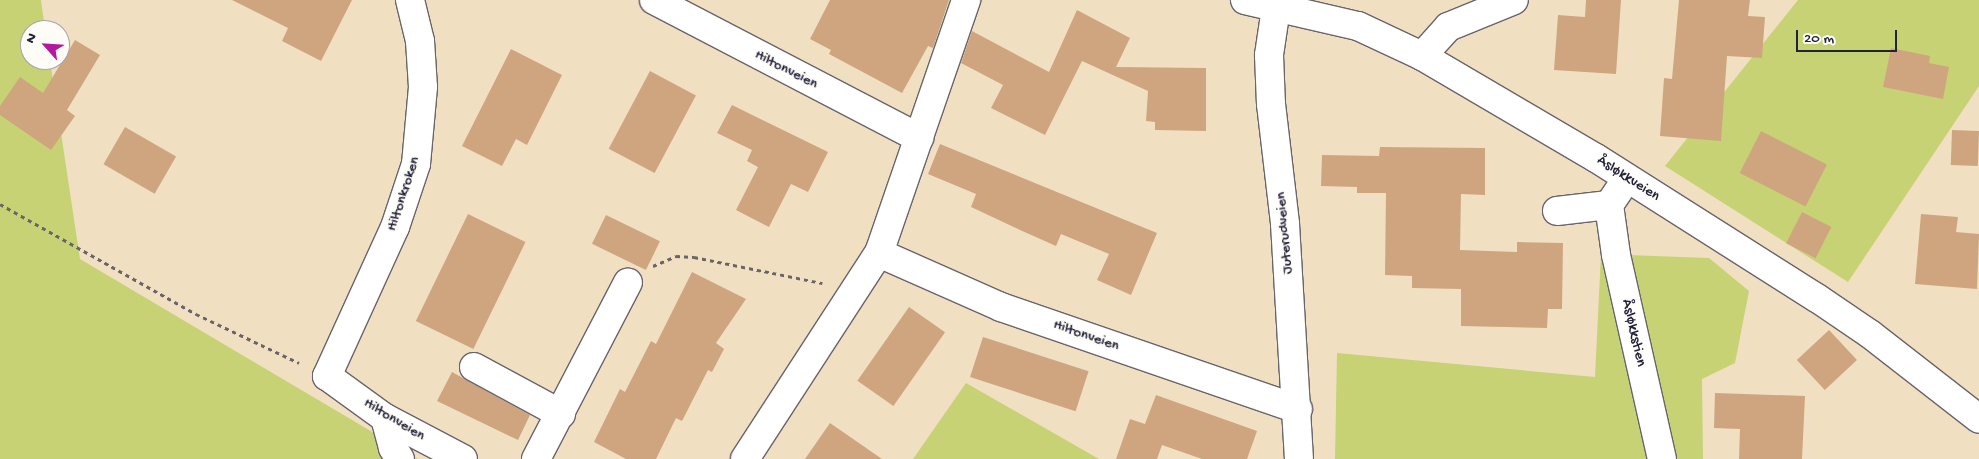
<!DOCTYPE html>
<html>
<head>
<meta charset="utf-8">
<style>
	body { margin:0 }
	#map { position:relative; width:1979px; height:459px; overflow:hidden; background:#f0e0c1; font-family:"Gochi Hand",sans-serif }
	div>[style] { position:absolute }
	.green>* { inset:0; background:#c6d274 }
	.building>* { inset:0; background:#cfa580; transform-origin:0 0 }
	.path>* { height:3px; margin-top:-1.5px; transform-origin:0; background:repeating-linear-gradient(90deg,#6a646a 0 4px,transparent 0 8px) }
	.roads { filter:drop-shadow(1px 0 #6a646a) drop-shadow(-1px 0 #6a646a) drop-shadow(0 1px #6a646a) drop-shadow(0 -1px #6a646a) }
	.minor>* { height:28px; margin:-14px; padding:0 14px; transform-origin:14px; border-radius:14px; background:#fff }
	span { translate:-50% -50%; white-space:nowrap; text-align:center; line-height:1.15; -webkit-text-stroke:4px #fdfcf7; paint-order:stroke }
	.street-label { font-size:15px; color:#22223b }
	.north { position:absolute; left:20px; top:20px; width:50px; height:50px; box-sizing:border-box; background:#fdfcf7; border:1px solid #a5a5ac; border-radius:50%; rotate:296deg; font-size:14px; font-weight:700; line-height:20px; text-align:center; color:#22223b }
	.north::after { content:''; display:block; margin:auto; width:18px; height:22px; background:#b5179e; clip-path:polygon(50% 0,100% 100%,50% 72%,0 100%) }
	.scale { position:absolute; left:1796px; top:30px; width:101px; height:22px; box-sizing:border-box; border:2px solid #22223b; border-top:0; padding-left:6px; font-size:15px; line-height:18px; white-space:nowrap; color:#22223b; -webkit-text-stroke:4px #fdfcf7; paint-order:stroke }
</style>
</head>
<body>
<div id="map">
	<div class="green">
		<div style="clip-path:polygon(0 0,41px 0,45px 30px,30px 30px,30px 60px,50px 60px,80px 259px,418px 459px,0 459px)"></div>
		<div style="clip-path:polygon(1798px 0,1979px 0,1979px 86px,1848px 282px,1665px 166px)"></div>
		<div style="clip-path:polygon(1601px 254px,1709px 258px,1749px 291px,1735px 363px,1702px 379px,1703px 459px,1335px 459px,1337px 353px,1595px 377px)"></div>
		<div style="clip-path:polygon(966px 383px,1099px 459px,913px 459px)"></div>
	</div>
	<div class="building">
		<div style="clip-path:polygon(232px 0,352px 0,321px 61px,282px 41px,288px 28px)"></div>
		<div style="clip-path:polygon(830px 0,949px 0,933px 48px,928px 46px,902px 93px,829px 54px,831px 50px,810px 39px)"></div>
		<div style="clip-path:polygon(1586px 0,1621px 0,1616px 74px,1554px 70px,1558px 15px,1585px 17px)"></div>
		<div style="clip-path:polygon(1679px 0,1750px 0,1748px 16px,1765px 17px,1762px 58px,1727px 56px,1721px 141px,1660px 136px,1664px 78px,1672px 79px)"></div>
		<div style="clip-path:polygon(1077px 10px,1130px 38px,1116px 67px,1206px 68px,1206px 131px,1155px 130px,1155px 122px,1146px 121px,1148px 91px,1082px 61px,1045px 135px,991px 108px,1003px 85px,961px 63px,972px 31px,1049px 72px)"></div>
		<div style="clip-path:polygon(75px 40px,100px 55px,67px 110px,75px 116px,51px 150px,0 115px,0 106px,20px 77px,43px 93px)"></div>
		<div style="clip-path:polygon(1891px 48px,1930px 56px,1929px 63px,1949px 67px,1943px 99px,1883px 87px)"></div>
		<div style="clip-path:polygon(511px 49px,562px 75px,527px 145px,516px 139px,502px 166px,462px 146px)"></div>
		<div style="left:650px;top:71px;width:52px;height:88px;rotate:28deg"></div>
		<div style="clip-path:polygon(732px 105px,828px 152px,808px 192px,791px 184px,769px 227px,736px 210px,758px 167px,747px 161px,752px 150px,717px 133px)"></div>
		<div style="left:125px;top:127px;width:59px;height:43px;rotate:30deg"></div>
		<div style="left:1952px;top:130px;width:27px;height:35px;rotate:2deg"></div>
		<div style="left:1761px;top:131px;width:74px;height:47px;rotate:27deg"></div>
		<div style="clip-path:polygon(940px 144px,1157px 233px,1131px 295px,1097px 280px,1109px 254px,1061px 234px,1056px 246px,1020px 230px,971px 207px,976px 194px,928px 174px)"></div>
		<div style="clip-path:polygon(1380px 147px,1485px 148px,1485px 195px,1461px 194px,1460px 250px,1517px 252px,1517px 242px,1563px 243px,1562px 309px,1548px 309px,1547px 328px,1461px 326px,1461px 289px,1412px 288px,1412px 276px,1385px 275px,1386px 193px,1357px 193px,1357px 187px,1321px 186px,1322px 155px,1379px 156px)"></div>
		<div style="left:1802px;top:212px;width:33px;height:35px;rotate:27deg"></div>
		<div style="left:468px;top:214px;width:64px;height:119px;rotate:26deg"></div>
		<div style="clip-path:polygon(1921px 214px,1958px 217px,1956px 232px,1979px 234px,1977px 289px,1915px 284px)"></div>
		<div style="left:606px;top:215px;width:60px;height:32px;rotate:26deg"></div>
		<div style="clip-path:polygon(692px 272px,746px 299px,716px 343px,724px 349px,712px 372px,708px 370px,682px 421px,676px 418px,656px 459px,626px 459px,594px 442px,620px 389px,625px 392px,651px 341px,656px 344px)"></div>
		<div style="left:909px;top:307px;width:44px;height:90px;rotate:35deg"></div>
		<div style="left:1829px;top:330px;width:41px;height:44px;rotate:47deg"></div>
		<div style="left:983px;top:337px;width:111px;height:42px;rotate:18deg"></div>
		<div style="clip-path:polygon(452px 372px,530px 415px,518px 440px,437px 401px)"></div>
		<div style="clip-path:polygon(1715px 393px,1805px 396px,1802px 459px,1739px 459px,1740px 429px,1714px 428px)"></div>
		<div style="clip-path:polygon(1156px 395px,1257px 431px,1247px 459px,1202px 459px,1162px 445px,1157px 459px,1116px 459px,1130px 419px,1145px 424px)"></div>
		<div style="clip-path:polygon(830px 423px,882px 459px,805px 459px)"></div>
	</div>
	<div class="path">
		<div style="left:0;top:204px;width:225px;rotate:29.3deg"></div>
		<div style="left:196px;top:314px;width:114px;rotate:25.4deg"></div>
		<div style="left:653px;top:266px;width:25px;rotate:-23deg"></div>
		<div style="left:676px;top:256px;width:18px;rotate:3deg"></div>
		<div style="left:694px;top:257px;width:131px;rotate:11.5deg"></div>
	</div>
	<div class="roads">
		<div class="minor">
			<div style="left:410px;top:0;width:42px;rotate:76.3deg"></div>
			<div style="left:420px;top:41px;width:46px;rotate:86.3deg"></div>
			<div style="left:423px;top:87px;width:77px;rotate:95.2deg"></div>
			<div style="left:416px;top:164px;width:66px;rotate:108.4deg"></div>
			<div style="left:395px;top:227px;width:164px;rotate:114.5deg"></div>
			<div style="left:327px;top:376px;width:72px;rotate:35.9deg"></div>
			<div style="left:385px;top:418px;width:88px;rotate:27.7deg"></div>
			<div style="left:654px;top:0;width:299px;rotate:27.5deg"></div>
			<div style="left:1245px;top:0;width:116px;rotate:13deg"></div>
			<div style="left:1358px;top:26px;width:71px;rotate:25.1deg"></div>
			<div style="left:1422px;top:56px;width:202px;rotate:30.4deg"></div>
			<div style="left:1596px;top:158px;width:262px;rotate:32.4deg"></div>
			<div style="left:1817px;top:298px;width:64px;rotate:34.2deg"></div>
			<div style="left:1870px;top:334px;width:138px;rotate:37.9deg"></div>
			<div style="left:1276px;top:8px;width:48px;rotate:98.5deg"></div>
			<div style="left:1269px;top:55px;width:49px;rotate:87.7deg"></div>
			<div style="left:1271px;top:104px;width:121px;rotate:83.3deg"></div>
			<div style="left:1285px;top:224px;width:235px;rotate:86.6deg"></div>
			<div style="left:1422px;top:56px;width:39px;rotate:-48deg"></div>
			<div style="left:1448px;top:27px;width:71px;rotate:-22.2deg"></div>
			<div style="left:1609px;top:205px;width:50px;rotate:82deg"></div>
			<div style="left:1616px;top:255px;width:209px;rotate:77.3deg"></div>
			<div style="left:1557px;top:211px;width:52px;rotate:-6.6deg"></div>
			<div style="left:1609px;top:205px;width:18px;rotate:-56deg"></div>
			<div style="left:879px;top:253px;width:133px;rotate:23.9deg"></div>
			<div style="left:1001px;top:307px;width:314px;rotate:19deg"></div>
			<div style="left:474px;top:367px;width:99px;rotate:28.4deg"></div>
			<div style="left:385px;top:418px;width:31px;rotate:75deg"></div>
			<div style="left:393px;top:448px;width:13px;rotate:58deg"></div>
			<div style="left:536px;top:459px;width:199px;rotate:-62.5deg"></div>
			<div style="left:745px;top:459px;width:246px;rotate:-57deg"></div>
			<div style="left:879px;top:253px;width:268px;rotate:-71deg"></div>
		</div>
	</div>
	<div class="street-label">
		<span style="left:786px;top:70px;rotate:27deg">Hiltonveien</span>
		<span style="left:1628px;top:179px;rotate:33deg">Åsløkkveien</span>
		<span style="left:404px;top:194px;rotate:-72deg">Hiltonkroken</span>
		<span style="left:1285px;top:233px;rotate:-95deg">Juterudveien</span>
		<span style="left:1633px;top:333px;rotate:77deg">Åsløkkstien</span>
		<span style="left:1086px;top:336px;rotate:19deg">Hiltonveien</span>
		<span style="left:394px;top:420px;rotate:31deg">Hiltonveien</span>
	</div>
	<div class="north">N</div>
	<div class="scale">20 m</div>
</div>
</body>
</html>
